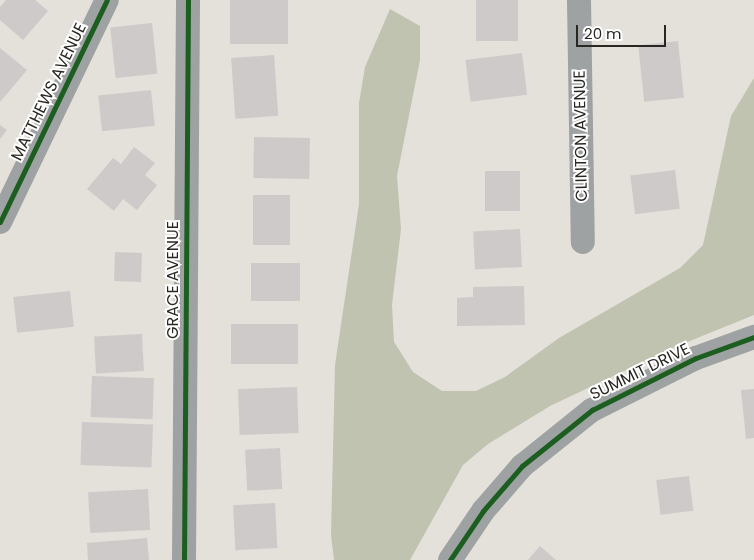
<!DOCTYPE html>
<html>
<head>
<meta charset="utf-8">
<style>
	body { margin:0 }
	#map { position:relative; width:754px; height:560px; overflow:hidden; background:#e3e1da; font-family:Poppins,sans-serif }
	div>[style] { position:absolute }
	.forest>* { inset:0; background:#c0c3b0 }
	.building>* { inset:0; background:#cecac9; transform-origin:0 0 }
	.street>* { height:24px; margin:-12px; padding:0 12px; transform-origin:12px; border-radius:12px; background:#9fa2a2 }
	.cycleway>* { height:5px; margin:-2.5px; padding:0 2.5px; transform-origin:2.5px; border-radius:2.5px; background:#1b5e20 }
	span { translate:-50% -50%; white-space:nowrap; text-align:center; line-height:1.15; -webkit-text-stroke:4px #fff; paint-order:stroke }
	.street-label { font-size:16px; color:#282722 }
	.scale { position:absolute; left:576px; top:25px; width:90px; height:22px; box-sizing:border-box; border:2px solid #282722; border-top:0; padding-left:6px; font-size:15px; line-height:18px; white-space:nowrap; color:#282722; -webkit-text-stroke:4px #fff; paint-order:stroke }
</style>
</head>
<body>
<div id="map">
	<div class="forest">
		<div style="clip-path:polygon(390px 9px,420px 26px,420px 60px,397px 176px,401px 229px,392px 305px,394px 342px,413px 372px,442px 391px,476px 391px,505px 377px,559px 338px,680px 268px,703px 245px,731px 116px,754px 78px,754px 315px,675px 347px,550px 406px,488px 444px,463px 465px,410px 560px,334px 560px,331px 535px,335px 365px,359px 204px,359px 103px,365px 67px)"></div>
	</div>
	<div class="building">
		<div style="clip-path:polygon(6px 0,35px 0,48px 11px,23px 40px,0 20px,0 7px)"></div>
		<div style="left:230px;top:0;width:58px;height:44px"></div>
		<div style="left:476px;top:0;width:42px;height:41px"></div>
		<div style="left:152px;top:23px;width:51px;height:42px;rotate:84deg"></div>
		<div style="left:678px;top:41px;width:57px;height:40px;rotate:84deg"></div>
		<div style="clip-path:polygon(0 48px,27px 70px,0 102px)"></div>
		<div style="left:522px;top:53px;width:42px;height:57px;rotate:83deg"></div>
		<div style="left:274px;top:55px;width:61px;height:43px;rotate:86deg"></div>
		<div style="left:151px;top:90px;width:36px;height:53px;rotate:84deg"></div>
		<div style="clip-path:polygon(0 125px,7px 130px,0 139px)"></div>
		<div style="left:254px;top:137px;width:56px;height:41px;rotate:1deg"></div>
		<div style="clip-path:polygon(134px 147px,155px 163px,145px 175px,157px 185px,137px 210px,123px 199px,114px 211px,87px 189px,113px 158px,121px 164px)"></div>
		<div style="left:675px;top:170px;width:39px;height:45px;rotate:83deg"></div>
		<div style="left:485px;top:171px;width:35px;height:40px"></div>
		<div style="left:253px;top:195px;width:37px;height:50px"></div>
		<div style="left:520px;top:229px;width:38px;height:47px;rotate:87deg"></div>
		<div style="left:115px;top:252px;width:27px;height:29px;rotate:2deg"></div>
		<div style="left:300px;top:263px;width:38px;height:49px;rotate:90deg"></div>
		<div style="clip-path:polygon(524px 286px,525px 325px,457px 326px,457px 298px,473px 297px,473px 287px)"></div>
		<div style="left:70px;top:291px;width:36px;height:57px;rotate:84deg"></div>
		<div style="left:231px;top:324px;width:67px;height:40px"></div>
		<div style="left:142px;top:334px;width:37px;height:48px;rotate:87deg"></div>
		<div style="left:92px;top:376px;width:62px;height:41px;rotate:2deg"></div>
		<div style="left:297px;top:387px;width:46px;height:59px;rotate:88deg"></div>
		<div style="clip-path:polygon(754px 389px,754px 438px,746px 439px,741px 390px)"></div>
		<div style="left:82px;top:422px;width:71px;height:43px;rotate:2deg"></div>
		<div style="left:280px;top:448px;width:41px;height:35px;rotate:87deg"></div>
		<div style="left:689px;top:476px;width:35px;height:33px;rotate:83deg"></div>
		<div style="left:148px;top:489px;width:41px;height:60px;rotate:87deg"></div>
		<div style="left:275px;top:503px;width:45px;height:42px;rotate:87deg"></div>
		<div style="clip-path:polygon(147px 538px,149px 560px,88px 560px,87px 543px)"></div>
		<div style="clip-path:polygon(540px 546px,556px 560px,528px 560px)"></div>
	</div>
	<div class="street">
		<div style="left:579px;top:0;width:242px;rotate:89.1deg"></div>
		<div style="left:0;top:222px;width:246px;rotate:-64.3deg"></div>
		<div style="left:184px;top:560px;width:560px;rotate:-89.59deg"></div>
		<div style="left:450px;top:560px;width:59px;rotate:-56deg"></div>
		<div style="left:483px;top:511px;width:60px;rotate:-49.1deg"></div>
		<div style="left:522px;top:466px;width:90px;rotate:-38.7deg"></div>
		<div style="left:592px;top:410px;width:116px;rotate:-26.6deg"></div>
		<div style="left:696px;top:358px;width:62px;rotate:-19.9deg"></div>
	</div>
	<div class="cycleway">
		<div style="left:0;top:222px;width:246px;rotate:-64.3deg"></div>
		<div style="left:184px;top:560px;width:560px;rotate:-89.59deg"></div>
		<div style="left:450px;top:560px;width:59px;rotate:-56deg"></div>
		<div style="left:483px;top:511px;width:60px;rotate:-49.1deg"></div>
		<div style="left:522px;top:466px;width:90px;rotate:-38.7deg"></div>
		<div style="left:592px;top:410px;width:116px;rotate:-26.6deg"></div>
		<div style="left:696px;top:358px;width:62px;rotate:-19.9deg"></div>
	</div>
	<div class="street-label">
		<span style="left:49px;top:92px;rotate:-64deg">MATTHEWS AVENUE</span>
		<span style="left:581px;top:136px;rotate:-91deg">CLINTON AVENUE</span>
		<span style="left:173px;top:280px;rotate:-90deg">GRACE AVENUE</span>
		<span style="left:640px;top:372px;rotate:-26deg">SUMMIT DRIVE</span>
	</div>
	<div class="scale">20 m</div>
</div>
</body>
</html>
